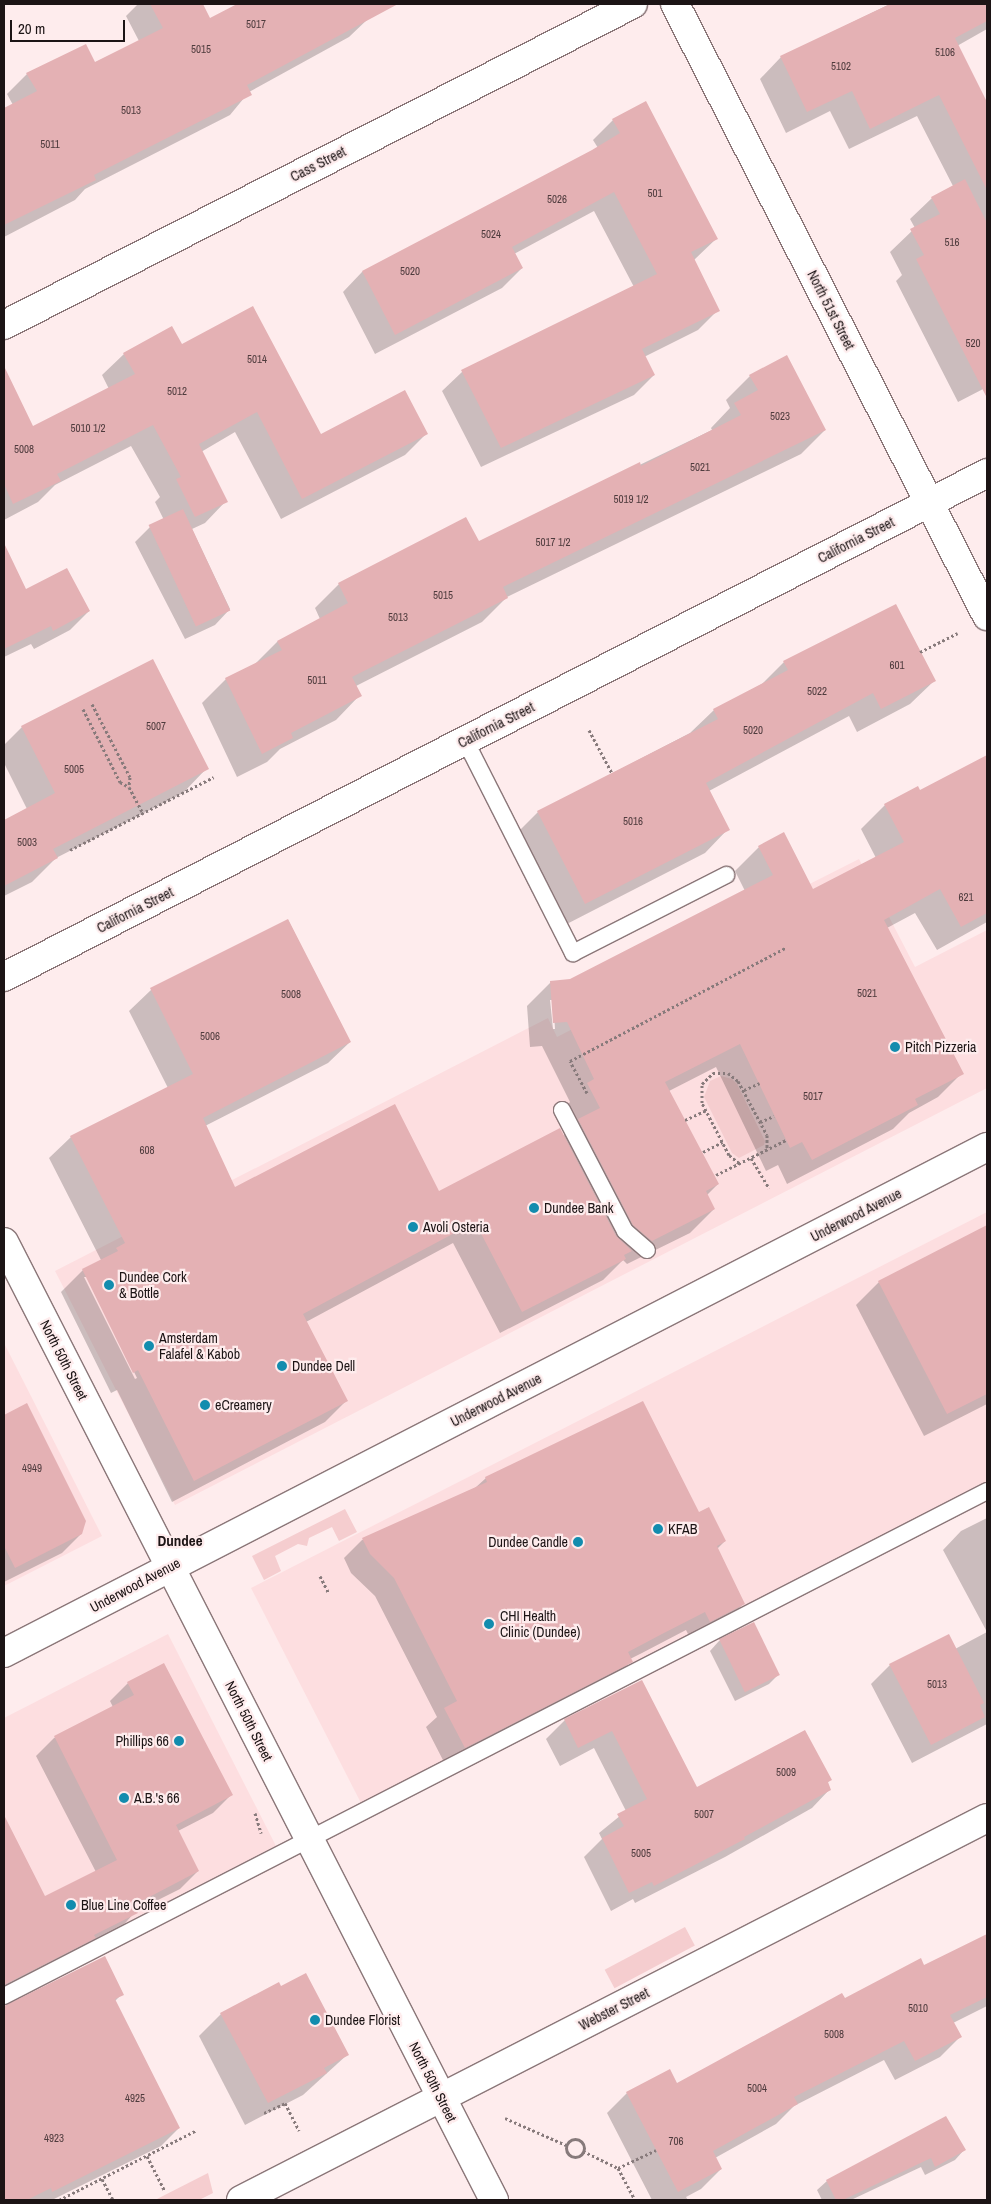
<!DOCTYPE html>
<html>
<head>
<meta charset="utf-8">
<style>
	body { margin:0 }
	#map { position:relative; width:991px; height:2204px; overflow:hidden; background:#feeced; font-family:"Archivo Narrow",sans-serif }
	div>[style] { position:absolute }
	.built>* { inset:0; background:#fddee0 }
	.green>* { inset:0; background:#f5cdcf; transform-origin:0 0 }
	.shadow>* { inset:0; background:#0003 }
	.building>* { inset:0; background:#e4b1b4; transform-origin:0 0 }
	.path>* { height:3px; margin-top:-1.5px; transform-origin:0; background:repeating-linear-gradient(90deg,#877a7b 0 2.5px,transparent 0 5px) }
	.path>.ring { margin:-1.5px; padding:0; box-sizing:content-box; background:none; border:3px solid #877a7b; border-radius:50% }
	.roads { filter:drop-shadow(1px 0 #8b7779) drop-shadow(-1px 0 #8b7779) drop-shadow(0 1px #8b7779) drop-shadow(0 -1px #8b7779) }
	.service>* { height:16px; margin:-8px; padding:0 8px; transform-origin:8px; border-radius:8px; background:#fff }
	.minor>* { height:28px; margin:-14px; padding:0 14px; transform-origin:14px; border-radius:14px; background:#fff }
	.tertiary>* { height:28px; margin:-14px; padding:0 14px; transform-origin:14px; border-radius:14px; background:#fff }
	.secondary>* { height:28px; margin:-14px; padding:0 14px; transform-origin:14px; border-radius:14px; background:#fff }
	.dots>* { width:14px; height:14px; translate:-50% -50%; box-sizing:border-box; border:2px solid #feeced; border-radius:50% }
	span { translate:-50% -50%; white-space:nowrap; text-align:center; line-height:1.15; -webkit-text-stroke:4.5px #feeced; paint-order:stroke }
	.number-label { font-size:11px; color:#4e3b3d }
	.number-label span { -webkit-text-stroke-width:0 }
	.street-label { font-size:14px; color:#1c1415 }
	.poi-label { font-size:14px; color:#1c1415 }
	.left { translate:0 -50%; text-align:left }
	.right { translate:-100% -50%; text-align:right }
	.neighbourhood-label { font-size:15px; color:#1c1415; font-weight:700 }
	.frame { position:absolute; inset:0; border:5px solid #1c1415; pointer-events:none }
	.scale { position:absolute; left:10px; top:20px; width:115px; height:22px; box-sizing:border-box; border:2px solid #1c1415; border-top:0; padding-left:6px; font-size:15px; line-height:18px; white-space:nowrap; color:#1c1415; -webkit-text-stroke:4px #feeced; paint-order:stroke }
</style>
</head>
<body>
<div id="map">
	<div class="built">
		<div style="clip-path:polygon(859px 859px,915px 967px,987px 930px,987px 1088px,175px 1505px,55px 1271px,548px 1018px,557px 1037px,774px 926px,764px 907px)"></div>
		<div style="clip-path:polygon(987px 1212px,987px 1485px,362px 1805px,251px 1588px)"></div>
		<div style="clip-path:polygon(4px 1343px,102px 1536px,4px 1586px)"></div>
		<div style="clip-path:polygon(168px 1634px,276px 1846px,4px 1985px,4px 1718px)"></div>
	</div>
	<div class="green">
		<div style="clip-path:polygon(721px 1076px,732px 1079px,737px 1084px,765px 1141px,764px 1145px,739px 1158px,732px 1153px,704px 1097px,710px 1081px)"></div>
		<div style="clip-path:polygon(345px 1509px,357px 1532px,339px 1541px,332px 1527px,309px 1538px,307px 1546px,298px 1544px,275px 1556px,281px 1571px,264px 1580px,252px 1556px)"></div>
		<div style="left:685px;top:1927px;width:21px;height:91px;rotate:62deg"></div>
		<div style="clip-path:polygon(208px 2173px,213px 2193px,199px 2200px,155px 2200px)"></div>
	</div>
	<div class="shadow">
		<div style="clip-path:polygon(138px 4px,201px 4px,210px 19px,239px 4px,363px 4px,370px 17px,349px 37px,249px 92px,230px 115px,85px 189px,75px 200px,4px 237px,4px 110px,13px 105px,7px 94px,27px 74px,94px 63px,139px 41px,126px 16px)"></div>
		<div style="clip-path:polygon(890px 4px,987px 4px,987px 29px,957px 46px,987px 105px,987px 387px,958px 402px,896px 281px,902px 275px,890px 252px,915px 228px,910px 219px,932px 198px,953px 186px,917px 116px,849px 149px,830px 111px,786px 133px,760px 79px,781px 57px)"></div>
		<div style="clip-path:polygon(613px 120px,717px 238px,694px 260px,718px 310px,698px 330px,644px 357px,654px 375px,634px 395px,481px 467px,442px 391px,462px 372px,634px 287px,594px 211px,514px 254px,522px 268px,502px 288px,375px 354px,343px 292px,362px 272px,593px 152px,598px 148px,593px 140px)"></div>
		<div style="clip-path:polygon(182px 345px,321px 435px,426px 434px,405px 455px,281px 519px,235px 432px,201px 452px,226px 501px,205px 523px,192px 529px,230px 609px,215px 625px,185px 639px,135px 542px,150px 527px,164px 520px,155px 502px,160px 497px,131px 446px,55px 485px,38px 502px,4px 520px,4px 418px,23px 409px,33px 428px,109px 389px,102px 375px,124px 354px)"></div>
		<div style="clip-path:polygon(750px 376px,825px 430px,801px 454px,507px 597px,482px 622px,356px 686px,360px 695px,336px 720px,280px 749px,267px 762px,237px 777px,202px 703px,226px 679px,254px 665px,277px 642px,320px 619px,315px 608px,339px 584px,478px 543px,712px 430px,711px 428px,730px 408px,726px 400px)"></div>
		<div style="clip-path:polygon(22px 584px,26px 591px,89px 611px,70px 630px,34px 649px,31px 644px,4px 657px,4px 593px)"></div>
		<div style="clip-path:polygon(784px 662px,934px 681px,910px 704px,857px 732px,849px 716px,709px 791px,728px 829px,705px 853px,561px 927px,514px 836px,538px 812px,690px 733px,714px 710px,762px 684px)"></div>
		<div style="clip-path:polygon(22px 727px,207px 768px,183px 793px,56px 858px,32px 882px,4px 896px,4px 821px,27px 809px,4px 763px,4px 745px)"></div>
		<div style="clip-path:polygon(evenodd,987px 756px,987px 922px,937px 950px,915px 913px,887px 928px,962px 1073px,938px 1097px,909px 1113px,893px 1129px,787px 1184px,778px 1165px,766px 1171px,716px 1067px,669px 1091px,718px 1184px,707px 1195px,714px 1209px,690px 1233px,627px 1264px,623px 1260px,603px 1280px,500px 1333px,453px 1243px,306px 1322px,346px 1401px,325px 1422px,172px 1502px,117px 1390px,111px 1393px,61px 1292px,83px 1270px,101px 1260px,49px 1158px,71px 1137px,168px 1088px,129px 1011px,151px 990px,288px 920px,350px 1042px,328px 1063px,205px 1126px,234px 1189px,439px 1192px,563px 1136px,573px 1126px,564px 1108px,570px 1102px,542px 1046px,530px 1047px,527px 1006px,551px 982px,570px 981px,745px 891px,735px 871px,759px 847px,813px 891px,876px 858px,861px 829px,885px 805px,920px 792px,987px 756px,550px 1000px,553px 1000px,555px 1029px,553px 1029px,550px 1000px,987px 756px,84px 1277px,87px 1277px,137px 1378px,135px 1379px,84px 1277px)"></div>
		<div style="clip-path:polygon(987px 1226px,987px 1404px,924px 1436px,856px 1305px,879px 1282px)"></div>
		<div style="clip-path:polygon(27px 1404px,81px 1534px,62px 1553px,4px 1582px,4px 1416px)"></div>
		<div style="clip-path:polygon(486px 1478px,699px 1513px,725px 1541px,717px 1549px,743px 1604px,725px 1623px,691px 1640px,686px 1630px,642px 1653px,630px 1659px,631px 1661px,613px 1680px,446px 1766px,426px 1727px,437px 1717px,375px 1596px,351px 1573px,344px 1558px,362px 1540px,475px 1488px)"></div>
		<div style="clip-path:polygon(987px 1518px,987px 1724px,912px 1763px,871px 1684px,890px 1665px,955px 1649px,987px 1632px,943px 1550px,961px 1531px)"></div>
		<div style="clip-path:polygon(753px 1624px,778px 1675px,769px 1684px,735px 1701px,710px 1651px,719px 1641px)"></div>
		<div style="clip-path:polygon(641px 1681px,696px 1789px,830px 1780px,827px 1783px,830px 1789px,812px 1808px,725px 1857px,635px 1903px,633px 1899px,611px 1911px,584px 1857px,602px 1839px,599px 1833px,626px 1811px,594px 1748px,560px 1766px,546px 1739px,565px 1720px)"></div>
		<div style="clip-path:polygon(128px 1683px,231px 1795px,213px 1813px,178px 1831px,198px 1871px,180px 1889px,136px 1911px,119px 1930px,4px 1992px,4px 1817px,44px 1898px,96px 1872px,36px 1756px,54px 1738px,113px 1707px,110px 1701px)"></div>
		<div style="clip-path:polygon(987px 1936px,987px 2006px,953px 2023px,960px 2037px,940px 2057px,895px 2080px,884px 2060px,794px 2106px,776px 2124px,715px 2158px,721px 2169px,701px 2189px,686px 2197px,688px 2200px,652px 2200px,607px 2113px,627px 2093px,677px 2085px,844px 2000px,924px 1967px)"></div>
		<div style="clip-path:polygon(122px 1994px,115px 2001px,179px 2128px,161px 2146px,52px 2200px,4px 2200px,4px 2006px)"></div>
		<div style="clip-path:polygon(221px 2014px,348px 2054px,303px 2095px,245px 2125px,199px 2036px)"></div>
		<div style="clip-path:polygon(964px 2150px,955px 2160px,925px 2175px,921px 2167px,851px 2200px,822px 2200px,817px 2190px,827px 2181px)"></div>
	</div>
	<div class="building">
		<div style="clip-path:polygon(150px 4px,203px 4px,210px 18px,237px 4px,398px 4px,247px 85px,252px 95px,94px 175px,96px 180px,4px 225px,4px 108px,37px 91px,26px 73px,86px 44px,95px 62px,163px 28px)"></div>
		<div style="clip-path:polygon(890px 4px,987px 4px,987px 21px,955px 38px,987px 102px,987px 190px,939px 95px,870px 129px,852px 91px,807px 112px,780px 56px)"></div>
		<div style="clip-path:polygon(646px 101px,718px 239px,691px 252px,720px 311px,642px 349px,655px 375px,501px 448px,461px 370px,657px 274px,614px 192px,512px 247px,523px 268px,395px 335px,362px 271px,592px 150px,620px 133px,612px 119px)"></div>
		<div style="clip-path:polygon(965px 179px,987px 223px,987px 398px,916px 259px,924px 255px,910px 229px,940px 214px,931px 197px)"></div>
		<div style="clip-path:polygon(253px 306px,321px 434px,405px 390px,428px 434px,302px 499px,257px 412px,199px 444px,228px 502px,195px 517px,176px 479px,181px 477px,153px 425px,57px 474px,61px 481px,13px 504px,4px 484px,4px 366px,33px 426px,135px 374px,123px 353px,172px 326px,182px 344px)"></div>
		<div style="clip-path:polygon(787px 355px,826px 430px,503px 587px,508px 598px,352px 677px,362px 696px,291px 733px,293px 738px,262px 754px,225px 678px,282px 650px,277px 641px,348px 603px,338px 583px,466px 517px,479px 541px,640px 462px,641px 466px,741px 415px,734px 403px,758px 390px,749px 375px)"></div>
		<div style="left:183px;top:509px;width:112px;height:38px;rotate:65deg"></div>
		<div style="clip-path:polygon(4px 543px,26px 589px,67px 568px,90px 611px,53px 631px,51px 626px,4px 649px)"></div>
		<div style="clip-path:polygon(896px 604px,936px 681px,881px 709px,873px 693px,706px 783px,730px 830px,585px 904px,537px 811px,718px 719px,713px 709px,788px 670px,783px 661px)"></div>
		<div style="clip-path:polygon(153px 659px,209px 769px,53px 849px,58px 858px,4px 886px,4px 820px,55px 793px,21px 726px)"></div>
		<div style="clip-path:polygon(987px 755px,987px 913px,961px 927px,940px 889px,884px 920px,964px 1074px,915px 1099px,918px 1105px,812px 1160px,802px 1142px,790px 1148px,740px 1044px,665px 1082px,719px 1184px,706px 1191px,715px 1209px,652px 1241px,633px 1225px,578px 1119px,600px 1108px,587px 1083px,594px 1079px,567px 1022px,553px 1023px,550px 981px,570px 979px,773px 875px,758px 846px,784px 832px,813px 889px,904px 842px,884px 804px,918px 786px,920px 790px)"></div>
		<div style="clip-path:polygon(288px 919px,351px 1042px,203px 1118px,235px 1187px,395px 1104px,439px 1191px,560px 1128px,616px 1236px,632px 1251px,624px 1255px,626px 1259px,522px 1312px,475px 1222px,303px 1314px,348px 1401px,194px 1481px,138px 1370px,133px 1373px,82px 1269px,118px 1251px,116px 1248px,125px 1243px,70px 1136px,193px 1074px,150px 988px)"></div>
		<div style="clip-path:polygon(987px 1225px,987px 1394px,947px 1414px,878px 1281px)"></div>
		<div style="clip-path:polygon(643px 1401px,699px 1512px,709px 1507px,726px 1541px,717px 1546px,745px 1604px,710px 1622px,705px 1612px,662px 1634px,628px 1652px,633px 1662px,465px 1748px,444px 1708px,457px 1701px,394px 1578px,370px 1554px,362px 1538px,487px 1482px,485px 1477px)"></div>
		<div style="clip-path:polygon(27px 1403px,86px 1521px,82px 1534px,15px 1568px,4px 1546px,4px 1415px)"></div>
		<div style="left:754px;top:1622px;width:59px;height:39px;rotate:64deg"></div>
		<div style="clip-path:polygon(949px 1634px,984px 1703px,980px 1705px,985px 1717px,931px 1745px,889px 1664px)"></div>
		<div style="clip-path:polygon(164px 1663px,233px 1795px,176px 1825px,199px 1871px,134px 1905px,138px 1913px,94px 1935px,96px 1938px,4px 1985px,4px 1815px,45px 1896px,117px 1860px,54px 1736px,134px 1695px,127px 1682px)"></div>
		<div style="clip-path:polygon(642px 1680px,697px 1787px,805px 1730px,832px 1780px,828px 1782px,831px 1790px,744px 1837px,745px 1839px,654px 1886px,652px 1882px,629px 1893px,602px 1838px,624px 1826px,617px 1814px,647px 1799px,612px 1731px,578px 1748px,564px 1719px)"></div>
		<div style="clip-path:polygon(987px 1934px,987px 1997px,950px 2015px,962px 2037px,915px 2061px,904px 2041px,794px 2097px,798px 2104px,713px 2151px,722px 2169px,678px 2192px,626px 2092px,670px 2069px,677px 2083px,842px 1993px,845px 1998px,921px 1958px,924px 1965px)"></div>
		<div style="clip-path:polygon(105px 1956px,124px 1995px,115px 1999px,180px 2128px,52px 2192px,51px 2188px,27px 2200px,4px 2200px,4px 2006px)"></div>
		<div style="clip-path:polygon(306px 1973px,349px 2055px,324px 2068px,327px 2073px,268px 2103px,220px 2013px,279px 1982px,281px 1986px)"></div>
		<div style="clip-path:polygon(946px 2116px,966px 2150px,935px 2167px,931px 2158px,843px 2200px,836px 2200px,826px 2180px)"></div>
	</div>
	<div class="path">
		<div style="left:920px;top:652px;width:42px;rotate:-26.6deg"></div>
		<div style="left:92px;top:704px;width:82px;rotate:62.5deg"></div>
		<div style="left:130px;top:777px;width:10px;rotate:96deg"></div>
		<div style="left:129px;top:787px;width:30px;rotate:62deg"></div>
		<div style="left:83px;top:709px;width:82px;rotate:63.1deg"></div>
		<div style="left:120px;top:782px;width:10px;rotate:29deg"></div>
		<div style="left:589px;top:730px;width:49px;rotate:61.9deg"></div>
		<div style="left:70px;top:850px;width:161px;rotate:-26.9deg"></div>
		<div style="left:744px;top:1090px;width:17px;rotate:-24deg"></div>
		<div style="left:587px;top:1093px;width:36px;rotate:-118deg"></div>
		<div style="left:570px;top:1061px;width:243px;rotate:-27.7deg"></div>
		<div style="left:685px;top:1120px;width:23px;rotate:-25deg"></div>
		<div style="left:760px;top:1122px;width:15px;rotate:-23deg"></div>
		<div style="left:703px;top:1152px;width:22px;rotate:-27deg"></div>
		<div style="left:751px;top:1158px;width:35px;rotate:59deg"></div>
		<div style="left:739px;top:1163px;width:13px;rotate:-141deg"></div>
		<div style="left:729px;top:1155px;width:59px;rotate:-117.4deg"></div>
		<div style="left:702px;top:1103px;width:19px;rotate:-90deg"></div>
		<div style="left:702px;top:1084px;width:16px;rotate:-45deg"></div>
		<div style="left:713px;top:1073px;width:15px"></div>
		<div style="left:728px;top:1073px;width:13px;rotate:39deg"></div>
		<div style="left:738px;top:1081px;width:61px;rotate:61.8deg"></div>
		<div style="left:767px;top:1135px;width:14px;rotate:90deg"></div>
		<div style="left:716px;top:1175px;width:78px;rotate:-26.6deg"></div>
		<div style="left:320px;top:1576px;width:18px;rotate:63deg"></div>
		<div style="left:255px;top:1813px;width:21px;rotate:73deg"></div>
		<div style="left:264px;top:2113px;width:23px;rotate:-25deg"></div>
		<div style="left:285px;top:2103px;width:31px;rotate:63deg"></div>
		<div style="left:505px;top:2118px;width:67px;rotate:23.9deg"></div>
		<div class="ring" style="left:566px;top:2139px;width:15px;height:15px"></div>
		<div style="left:583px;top:2151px;width:39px;rotate:26deg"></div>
		<div style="left:618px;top:2168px;width:36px;rotate:62deg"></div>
		<div style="left:147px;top:2156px;width:39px;rotate:63deg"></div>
		<div style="left:618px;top:2168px;width:42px;rotate:-25.3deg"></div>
		<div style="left:102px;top:2179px;width:24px;rotate:62deg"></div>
		<div style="left:59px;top:2200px;width:153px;rotate:-26.9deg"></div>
	</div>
	<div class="roads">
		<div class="service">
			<div style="left:465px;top:740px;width:239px;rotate:63.1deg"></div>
			<div style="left:573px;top:953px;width:172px;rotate:-27deg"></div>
			<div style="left:562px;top:1110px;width:136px;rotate:62.5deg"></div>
			<div style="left:625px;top:1231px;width:29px;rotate:41deg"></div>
			<div style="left:4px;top:1996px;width:1105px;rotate:-27.19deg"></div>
		</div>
		<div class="minor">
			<div style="left:675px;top:4px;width:687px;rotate:62.99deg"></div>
			<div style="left:4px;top:325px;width:706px;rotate:-27.04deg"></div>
			<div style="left:4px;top:977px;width:1105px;rotate:-27.14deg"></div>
			<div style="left:241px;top:2200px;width:838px;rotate:-27.12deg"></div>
		</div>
		<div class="tertiary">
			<div style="left:4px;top:1242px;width:1076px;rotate:62.91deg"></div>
		</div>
		<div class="secondary">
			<div style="left:4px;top:1653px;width:1106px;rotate:-27.24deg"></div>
		</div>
	</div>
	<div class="dots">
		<div style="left:895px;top:1047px;background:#138cae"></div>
		<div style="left:534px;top:1208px;background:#138cae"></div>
		<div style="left:413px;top:1227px;background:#138cae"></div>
		<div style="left:109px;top:1285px;background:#138cae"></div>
		<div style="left:149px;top:1346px;background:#138cae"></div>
		<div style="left:282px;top:1366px;background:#138cae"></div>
		<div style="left:205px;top:1405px;background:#138cae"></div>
		<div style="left:658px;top:1529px;background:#138cae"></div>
		<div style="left:578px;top:1542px;background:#138cae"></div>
		<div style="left:489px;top:1624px;background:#138cae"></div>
		<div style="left:179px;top:1741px;background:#138cae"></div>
		<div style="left:124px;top:1798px;background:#138cae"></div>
		<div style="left:71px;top:1905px;background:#138cae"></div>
		<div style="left:315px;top:2020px;background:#138cae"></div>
	</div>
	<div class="number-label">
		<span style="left:256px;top:24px">5017</span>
		<span style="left:201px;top:49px">5015</span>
		<span style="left:945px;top:52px">5106</span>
		<span style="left:841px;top:66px">5102</span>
		<span style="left:131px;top:110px">5013</span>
		<span style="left:50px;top:144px">5011</span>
		<span style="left:655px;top:193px">501</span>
		<span style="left:557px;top:199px">5026</span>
		<span style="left:491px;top:234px">5024</span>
		<span style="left:952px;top:242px">516</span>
		<span style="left:410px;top:271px">5020</span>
		<span style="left:973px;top:343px">520</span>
		<span style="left:257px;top:359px">5014</span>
		<span style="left:177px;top:391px">5012</span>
		<span style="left:780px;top:416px">5023</span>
		<span style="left:88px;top:428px">5010 1/2</span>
		<span style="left:24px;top:449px">5008</span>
		<span style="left:700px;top:467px">5021</span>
		<span style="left:631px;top:499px">5019 1/2</span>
		<span style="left:553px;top:542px">5017 1/2</span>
		<span style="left:443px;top:595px">5015</span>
		<span style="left:398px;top:617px">5013</span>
		<span style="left:897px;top:665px">601</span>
		<span style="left:317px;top:680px">5011</span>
		<span style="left:817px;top:691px">5022</span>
		<span style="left:156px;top:726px">5007</span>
		<span style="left:753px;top:730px">5020</span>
		<span style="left:74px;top:769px">5005</span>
		<span style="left:633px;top:821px">5016</span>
		<span style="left:27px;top:842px">5003</span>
		<span style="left:966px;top:897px">621</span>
		<span style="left:867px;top:993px">5021</span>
		<span style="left:291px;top:994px">5008</span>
		<span style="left:210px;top:1036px">5006</span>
		<span style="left:813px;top:1096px">5017</span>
		<span style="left:147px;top:1150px">608</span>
		<span style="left:32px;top:1468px">4949</span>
		<span style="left:937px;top:1684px">5013</span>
		<span style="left:786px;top:1772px">5009</span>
		<span style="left:704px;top:1814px">5007</span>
		<span style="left:641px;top:1853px">5005</span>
		<span style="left:918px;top:2008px">5010</span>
		<span style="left:834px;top:2034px">5008</span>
		<span style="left:757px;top:2088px">5004</span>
		<span style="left:135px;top:2098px">4925</span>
		<span style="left:54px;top:2138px">4923</span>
		<span style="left:676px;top:2141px">706</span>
	</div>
	<div class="street-label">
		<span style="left:318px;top:164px;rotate:-27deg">Cass Street</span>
		<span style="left:831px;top:310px;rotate:63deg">North 51st Street</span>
		<span style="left:856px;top:540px;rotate:-27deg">California Street</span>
		<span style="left:496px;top:725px;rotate:-27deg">California Street</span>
		<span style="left:135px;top:910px;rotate:-27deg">California Street</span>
		<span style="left:856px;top:1215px;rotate:-27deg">Underwood Avenue</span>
		<span style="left:64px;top:1360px;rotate:63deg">North 50th Street</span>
		<span style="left:496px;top:1400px;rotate:-27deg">Underwood Avenue</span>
		<span style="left:135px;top:1585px;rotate:-28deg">Underwood Avenue</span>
		<span style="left:249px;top:1721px;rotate:63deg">North 50th Street</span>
		<span style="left:614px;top:2009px;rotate:-27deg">Webster Street</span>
		<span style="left:433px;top:2082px;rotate:63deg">North 50th Street</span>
	</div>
	<div class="poi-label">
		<span class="left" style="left:905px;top:1047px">Pitch Pizzeria</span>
		<span class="left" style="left:544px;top:1208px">Dundee Bank</span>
		<span class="left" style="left:423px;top:1227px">Avoli Osteria</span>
		<span class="left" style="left:119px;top:1285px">Dundee Cork<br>&amp; Bottle</span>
		<span class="left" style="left:159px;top:1346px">Amsterdam<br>Falafel &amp; Kabob</span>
		<span class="left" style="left:292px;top:1366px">Dundee Dell</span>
		<span class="left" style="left:215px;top:1405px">eCreamery</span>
		<span class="left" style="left:668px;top:1529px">KFAB</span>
		<span class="right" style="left:568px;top:1542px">Dundee Candle</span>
		<span class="left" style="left:500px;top:1624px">CHI Health<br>Clinic (Dundee)</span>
		<span class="right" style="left:169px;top:1741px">Phillips 66</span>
		<span class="left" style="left:134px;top:1798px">A.B.'s 66</span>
		<span class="left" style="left:81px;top:1905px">Blue Line Coffee</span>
		<span class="left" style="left:325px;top:2020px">Dundee Florist</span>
	</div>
	<div class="neighbourhood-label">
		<span style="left:180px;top:1541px">Dundee</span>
	</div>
	<div class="frame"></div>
	<div class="scale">20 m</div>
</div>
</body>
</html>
